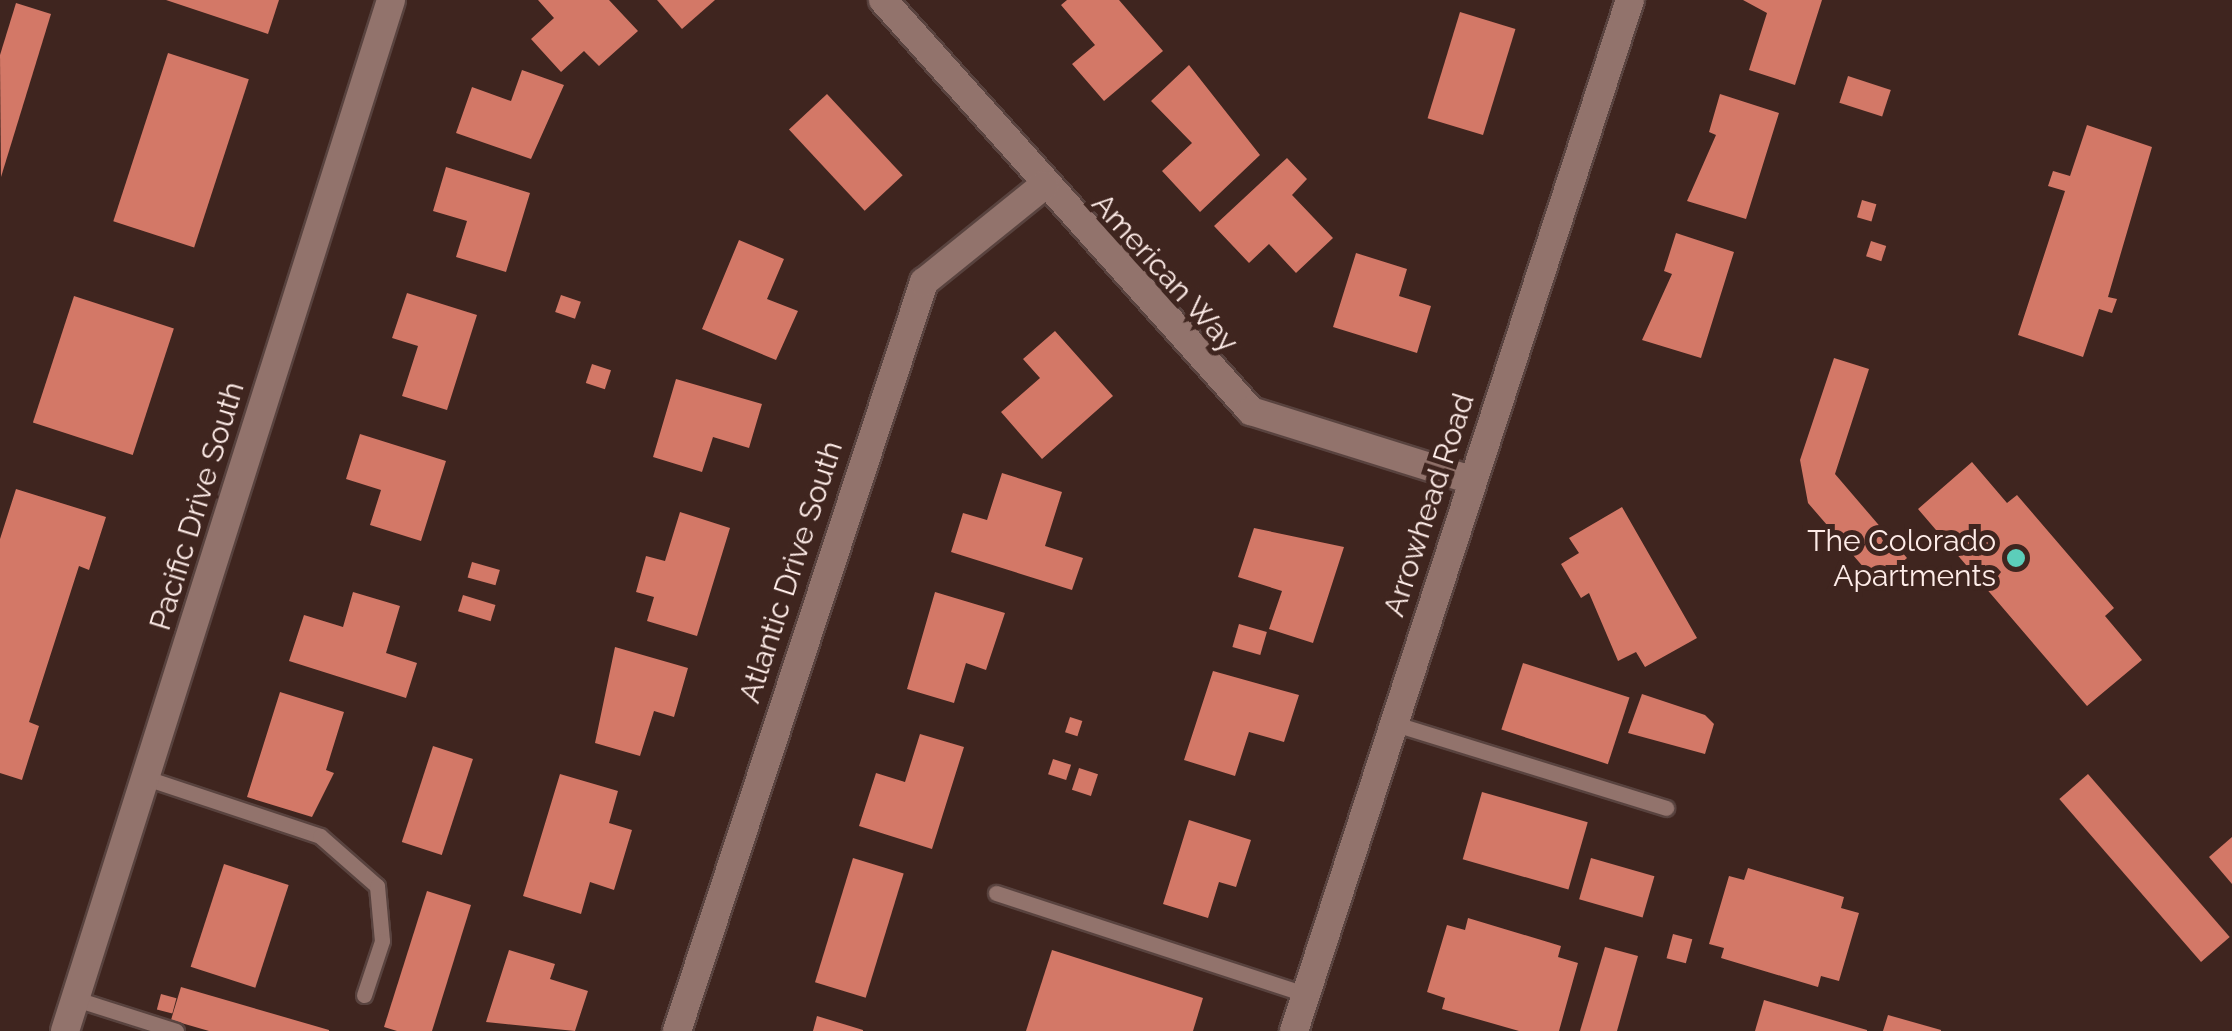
<!DOCTYPE html>
<html>
<head>
<meta charset="utf-8">
<style>
	body { margin:0 }
	#map { position:relative; width:2232px; height:1031px; overflow:hidden; background:#3f251f; font-family:Raleway,sans-serif }
	div>[style] { position:absolute }
	.building>* { inset:0; background:#d37867; transform-origin:0 0 }
	.roads { filter:drop-shadow(2px 0 #59433f) drop-shadow(-2px 0 #59433f) drop-shadow(0 2px #59433f) drop-shadow(0 -2px #59433f) }
	.service>* { height:15px; margin:-7.5px; padding:0 7.5px; transform-origin:7.5px; border-radius:7.5px; background:#92736c }
	.minor>* { height:28px; margin:-14px; padding:0 14px; transform-origin:14px; border-radius:14px; background:#92736c }
	.dots>* { width:28px; height:28px; translate:-50% -50%; box-sizing:border-box; border:5px solid #3f251f; border-radius:50% }
	span { translate:-50% -50%; white-space:nowrap; text-align:center; line-height:1.15; -webkit-text-stroke:10px #3f251f; paint-order:stroke }
	.street-label { font-size:30px; color:#feece8 }
	.poi-label { font-size:30px; color:#feece8 }
	.right { translate:-100% -50%; text-align:right }
</style>
</head>
<body>
<div id="map">
	<div class="building">
		<div style="clip-path:polygon(166px 0,279px 0,268px 34px)"></div>
		<div style="clip-path:polygon(538px 0,609px 0,638px 31px,599px 66px,584px 51px,561px 72px,531px 39px,554px 18px)"></div>
		<div style="clip-path:polygon(657px 0,715px 0,682px 29px)"></div>
		<div style="clip-path:polygon(1067px 0,1119px 0,1163px 51px,1104px 101px,1072px 64px,1095px 45px,1061px 5px)"></div>
		<div style="clip-path:polygon(1743px 0,1822px 0,1795px 85px,1749px 70px,1767px 13px)"></div>
		<div style="clip-path:polygon(16px 3px,51px 14px,1px 177px,0 55px)"></div>
		<div style="left:1460px;top:12px;width:58px;height:111px;rotate:17deg"></div>
		<div style="left:168px;top:53px;width:85px;height:177px;rotate:18deg"></div>
		<div style="clip-path:polygon(1189px 65px,1260px 155px,1200px 212px,1162px 171px,1192px 143px,1151px 101px)"></div>
		<div style="clip-path:polygon(522px 70px,564px 85px,531px 159px,456px 133px,472px 87px,511px 101px)"></div>
		<div style="left:1848px;top:76px;width:45px;height:28px;rotate:18deg"></div>
		<div style="left:827px;top:94px;width:111px;height:52px;rotate:47deg"></div>
		<div style="clip-path:polygon(1720px 94px,1779px 113px,1746px 219px,1687px 201px,1716px 135px,1709px 132px)"></div>
		<div style="clip-path:polygon(2087px 125px,2152px 147px,2108px 297px,2117px 299px,2112px 313px,2099px 309px,2083px 357px,2018px 335px,2065px 191px,2048px 186px,2053px 171px,2070px 176px)"></div>
		<div style="clip-path:polygon(1287px 158px,1307px 179px,1292px 195px,1333px 238px,1296px 273px,1269px 244px,1249px 263px,1214px 226px)"></div>
		<div style="clip-path:polygon(446px 167px,530px 193px,506px 272px,456px 257px,467px 221px,433px 211px)"></div>
		<div style="left:1862px;top:200px;width:15px;height:18px;rotate:16deg"></div>
		<div style="clip-path:polygon(1676px 233px,1734px 252px,1701px 358px,1642px 340px,1672px 274px,1664px 271px)"></div>
		<div style="clip-path:polygon(739px 240px,784px 259px,767px 299px,798px 311px,776px 360px,702px 329px)"></div>
		<div style="left:1871px;top:241px;width:16px;height:16px;rotate:18deg"></div>
		<div style="clip-path:polygon(1356px 253px,1407px 269px,1399px 296px,1431px 306px,1417px 353px,1333px 327px)"></div>
		<div style="clip-path:polygon(407px 293px,477px 315px,447px 410px,402px 396px,418px 346px,392px 338px)"></div>
		<div style="left:561px;top:295px;width:21px;height:18px;rotate:19deg"></div>
		<div style="left:74px;top:296px;width:105px;height:133px;rotate:18deg"></div>
		<div style="clip-path:polygon(1055px 331px,1113px 396px,1042px 459px,1001px 412px,1040px 378px,1023px 359px)"></div>
		<div style="clip-path:polygon(1834px 358px,1869px 369px,1835px 474px,1907px 558px,1878px 584px,1808px 503px,1800px 460px)"></div>
		<div style="left:592px;top:364px;width:20px;height:20px;rotate:18deg"></div>
		<div style="clip-path:polygon(676px 379px,762px 404px,749px 448px,713px 437px,702px 472px,653px 457px)"></div>
		<div style="clip-path:polygon(360px 434px,446px 461px,421px 541px,370px 525px,381px 490px,346px 479px)"></div>
		<div style="clip-path:polygon(1972px 462px,2007px 503px,2017px 495px,2114px 608px,2105px 616px,2142px 660px,2087px 706px,1918px 509px)"></div>
		<div style="clip-path:polygon(1002px 473px,1062px 492px,1045px 546px,1083px 558px,1072px 590px,951px 552px,963px 513px,987px 520px)"></div>
		<div style="clip-path:polygon(16px 489px,106px 517px,89px 570px,79px 566px,29px 722px,39px 726px,22px 780px,0 773px,0 539px)"></div>
		<div style="clip-path:polygon(1622px 507px,1697px 638px,1645px 667px,1636px 652px,1618px 661px,1589px 593px,1581px 598px,1561px 564px,1579px 553px,1569px 538px)"></div>
		<div style="clip-path:polygon(680px 512px,730px 528px,697px 636px,647px 621px,654px 597px,636px 592px,646px 556px,665px 561px)"></div>
		<div style="clip-path:polygon(1254px 528px,1344px 547px,1313px 643px,1269px 629px,1282px 591px,1238px 577px)"></div>
		<div style="left:472px;top:562px;width:29px;height:16px;rotate:16deg"></div>
		<div style="clip-path:polygon(353px 592px,400px 606px,386px 653px,417px 663px,406px 698px,289px 661px,304px 615px,343px 627px)"></div>
		<div style="clip-path:polygon(935px 592px,1005px 613px,986px 670px,966px 663px,954px 703px,907px 689px)"></div>
		<div style="left:463px;top:595px;width:34px;height:17px;rotate:17deg"></div>
		<div style="left:1239px;top:624px;width:29px;height:24px;rotate:16deg"></div>
		<div style="clip-path:polygon(615px 647px,688px 668px,674px 717px,654px 711px,640px 756px,595px 743px)"></div>
		<div style="left:1523px;top:663px;width:112px;height:70px;rotate:18deg"></div>
		<div style="clip-path:polygon(1213px 671px,1299px 695px,1284px 742px,1249px 732px,1235px 776px,1184px 760px)"></div>
		<div style="clip-path:polygon(280px 692px,344px 712px,326px 770px,334px 773px,312px 817px,247px 797px)"></div>
		<div style="clip-path:polygon(1642px 694px,1705px 715px,1714px 724px,1705px 754px,1628px 733px)"></div>
		<div style="left:1070px;top:717px;width:13px;height:16px;rotate:18deg"></div>
		<div style="clip-path:polygon(920px 734px,964px 747px,932px 849px,859px 826px,876px 773px,905px 782px)"></div>
		<div style="left:433px;top:746px;width:42px;height:101px;rotate:18deg"></div>
		<div style="left:1053px;top:759px;width:19px;height:16px;rotate:18deg"></div>
		<div style="left:1079px;top:768px;width:20px;height:23px;rotate:18deg"></div>
		<div style="clip-path:polygon(560px 774px,618px 791px,609px 823px,632px 830px,614px 890px,590px 882px,581px 914px,523px 896px)"></div>
		<div style="left:2088px;top:774px;width:216px;height:38px;rotate:49deg"></div>
		<div style="left:1482px;top:792px;width:110px;height:70px;rotate:16deg"></div>
		<div style="clip-path:polygon(1189px 820px,1251px 840px,1236px 887px,1219px 882px,1208px 918px,1163px 904px)"></div>
		<div style="clip-path:polygon(2232px 837px,2232px 884px,2209px 857px)"></div>
		<div style="left:853px;top:858px;width:53px;height:130px;rotate:17deg"></div>
		<div style="left:1591px;top:858px;width:66px;height:43px;rotate:16deg"></div>
		<div style="left:224px;top:864px;width:68px;height:108px;rotate:18deg"></div>
		<div style="clip-path:polygon(1748px 868px,1844px 897px,1841px 908px,1859px 913px,1839px 981px,1821px 976px,1818px 987px,1721px 958px,1724px 948px,1709px 944px,1729px 876px,1744px 880px)"></div>
		<div style="clip-path:polygon(427px 891px,471px 905px,432px 1031px,397px 1031px,384px 1027px)"></div>
		<div style="clip-path:polygon(1468px 918px,1561px 946px,1558px 957px,1578px 963px,1559px 1031px,1519px 1031px,1442px 1009px,1445px 998px,1427px 992px,1447px 925px,1465px 930px)"></div>
		<div style="left:1673px;top:934px;width:20px;height:25px;rotate:15deg"></div>
		<div style="clip-path:polygon(1605px 947px,1638px 956px,1617px 1031px,1580px 1031px)"></div>
		<div style="clip-path:polygon(509px 950px,555px 964px,550px 979px,588px 991px,575px 1031px,486px 1022px)"></div>
		<div style="clip-path:polygon(1052px 950px,1203px 998px,1193px 1031px,1026px 1031px)"></div>
		<div style="clip-path:polygon(181px 987px,329px 1030px,329px 1031px,209px 1031px,171px 1020px)"></div>
		<div style="left:161px;top:994px;width:16px;height:16px;rotate:15deg"></div>
		<div style="clip-path:polygon(1764px 1000px,1867px 1030px,1867px 1031px,1755px 1031px)"></div>
		<div style="clip-path:polygon(1888px 1015px,1941px 1030px,1941px 1031px,1883px 1031px)"></div>
		<div style="clip-path:polygon(817px 1016px,863px 1030px,863px 1031px,813px 1031px)"></div>
	</div>
	<div class="roads">
		<div class="service">
			<div style="left:1392px;top:723px;width:287px;rotate:17.2deg"></div>
			<div style="left:146px;top:778px;width:183px;rotate:18.4deg"></div>
			<div style="left:320px;top:836px;width:76px;rotate:41.3deg"></div>
			<div style="left:377px;top:886px;width:55px;rotate:84.8deg"></div>
			<div style="left:382px;top:941px;width:57px;rotate:108.4deg"></div>
			<div style="left:996px;top:893px;width:325px;rotate:18.1deg"></div>
			<div style="left:76px;top:999px;width:105px;rotate:17.7deg"></div>
		</div>
		<div class="minor">
			<div style="left:883px;top:0;width:552px;rotate:48.16deg"></div>
			<div style="left:1251px;top:411px;width:231px;rotate:17.4deg"></div>
			<div style="left:65px;top:1031px;width:1081px;rotate:-72.45deg"></div>
			<div style="left:677px;top:1031px;width:789px;rotate:-71.75deg"></div>
			<div style="left:924px;top:282px;width:154px;rotate:-38.9deg"></div>
			<div style="left:1294px;top:1031px;width:1084px;rotate:-71.95deg"></div>
		</div>
	</div>
	<div class="dots">
		<div style="left:2016px;top:558px;background:#5cceba"></div>
	</div>
	<div class="street-label">
		<span style="left:1165px;top:273px;rotate:48deg">American Way</span>
		<span style="left:1429px;top:505px;rotate:-72deg">Arrowhead Road</span>
		<span style="left:197px;top:506px;rotate:-73deg">Pacific Drive South</span>
		<span style="left:791px;top:572px;rotate:-72deg">Atlantic Drive South</span>
	</div>
	<div class="poi-label">
		<span class="right" style="left:1996px;top:558px">The Colorado<br>Apartments</span>
	</div>
</div>
</body>
</html>
